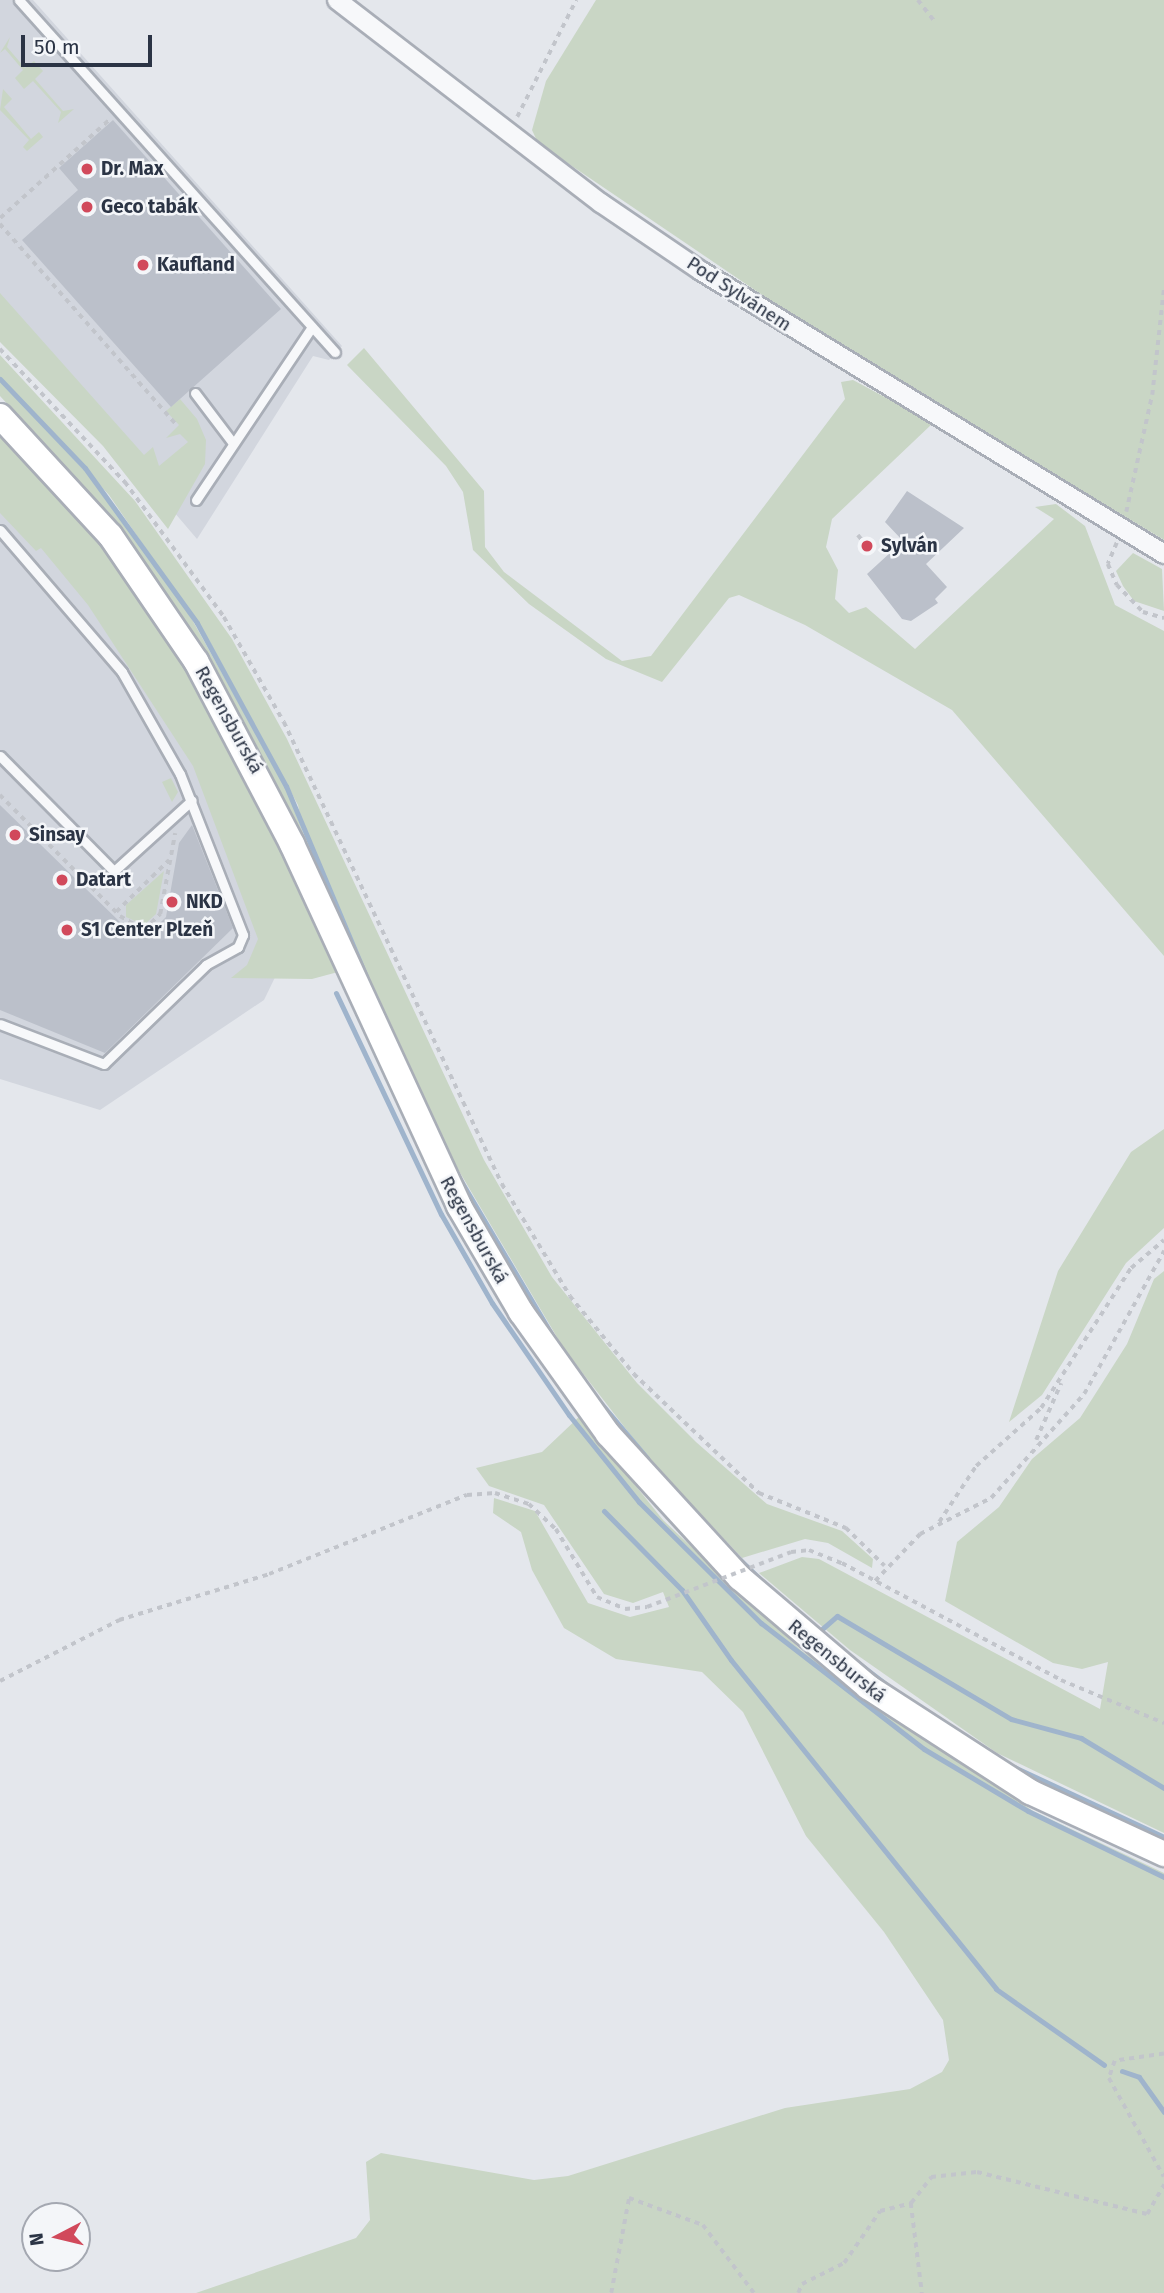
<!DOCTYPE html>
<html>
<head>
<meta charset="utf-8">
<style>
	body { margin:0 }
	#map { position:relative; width:1164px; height:2293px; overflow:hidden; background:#e4e7ec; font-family:"Fira Sans",sans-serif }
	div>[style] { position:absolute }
	.built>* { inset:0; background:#d2d6de }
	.green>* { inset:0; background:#c9d6c5 }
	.stream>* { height:5px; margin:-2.5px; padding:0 2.5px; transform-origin:2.5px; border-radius:2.5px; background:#9fb4cc }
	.building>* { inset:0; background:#bbc0ca }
	.path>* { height:3.5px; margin-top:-1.75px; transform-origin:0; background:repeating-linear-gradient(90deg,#c2c5cb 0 5px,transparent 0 10px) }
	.roads { filter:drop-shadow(2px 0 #a9aeb7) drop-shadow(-2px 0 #a9aeb7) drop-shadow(0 2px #a9aeb7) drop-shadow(0 -2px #a9aeb7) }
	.lane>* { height:9px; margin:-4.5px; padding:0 4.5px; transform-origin:4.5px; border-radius:4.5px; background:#f7f8fa }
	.street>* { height:18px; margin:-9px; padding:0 9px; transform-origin:9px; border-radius:9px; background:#f7f8fa }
	.secondary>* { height:24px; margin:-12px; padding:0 12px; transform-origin:12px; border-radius:12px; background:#fff }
	.path-bridge>* { height:3.5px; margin-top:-1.75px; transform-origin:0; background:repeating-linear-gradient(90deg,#c2c5cb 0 5px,transparent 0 10px) }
	.dots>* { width:19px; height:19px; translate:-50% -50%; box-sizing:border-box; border:4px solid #f4f6f9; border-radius:50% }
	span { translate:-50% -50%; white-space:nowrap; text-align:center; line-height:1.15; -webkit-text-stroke:5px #f4f6f9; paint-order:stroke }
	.poi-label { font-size:19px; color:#2b3445; font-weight:700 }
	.left { translate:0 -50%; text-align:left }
	.street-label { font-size:19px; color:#2b3445 }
	.north { position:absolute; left:21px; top:2202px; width:70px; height:70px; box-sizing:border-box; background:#f4f6f9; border:2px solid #a4a8b1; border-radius:50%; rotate:263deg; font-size:19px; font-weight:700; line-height:28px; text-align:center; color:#2b3445 }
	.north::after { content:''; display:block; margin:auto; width:24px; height:32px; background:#d1495b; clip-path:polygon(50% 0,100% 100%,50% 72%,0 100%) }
	.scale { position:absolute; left:21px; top:35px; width:131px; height:32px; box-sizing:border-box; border:4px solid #2b3445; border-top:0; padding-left:9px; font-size:21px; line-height:24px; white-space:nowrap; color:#2b3445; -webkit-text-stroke:5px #f4f6f9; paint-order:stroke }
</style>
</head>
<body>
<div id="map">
	<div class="built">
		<div style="clip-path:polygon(0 0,33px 0,342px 346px,329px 360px,313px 356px,197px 539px,0 308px)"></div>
		<div style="clip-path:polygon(0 493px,121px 644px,201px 774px,280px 967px,264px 1000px,100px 1110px,0 1079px)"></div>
	</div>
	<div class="green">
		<div style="clip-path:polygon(596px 0,1164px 0,1164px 540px,805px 324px,538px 143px,532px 130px,546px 81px)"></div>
		<div style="clip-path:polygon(10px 37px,7px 47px,25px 68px,34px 61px,43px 71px,35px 79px,63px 111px,74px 109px,58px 123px,61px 112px,33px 81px,24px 89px,15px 78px,23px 70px,5px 49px,0 53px)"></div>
		<div style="clip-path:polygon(3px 89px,12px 99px,4px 107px,31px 139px,39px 132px,43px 137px,27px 151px,23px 147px,29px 140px,0 110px)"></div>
		<div style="clip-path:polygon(0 293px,144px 455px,153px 447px,159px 466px,188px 442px,180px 434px,166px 438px,179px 425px,166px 411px,180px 399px,197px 419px,206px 440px,205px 464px,168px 529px,103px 446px,0 342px)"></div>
		<div style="clip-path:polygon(364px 348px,484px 491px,485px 547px,504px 572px,622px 661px,651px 656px,845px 399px,841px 382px,853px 380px,933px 423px,832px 519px,826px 547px,838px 570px,835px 599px,849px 613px,866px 607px,915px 649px,1054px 519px,1035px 507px,1056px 504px,1085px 526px,1115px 605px,1164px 631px,1164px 956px,952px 710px,805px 625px,739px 595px,729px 598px,662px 682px,606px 659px,529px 604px,473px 550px,463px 492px,446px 466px,347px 365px)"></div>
		<div style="clip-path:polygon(0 355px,135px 501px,232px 639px,287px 739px,484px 1160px,552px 1277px,637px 1383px,696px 1442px,767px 1504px,842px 1531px,873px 1559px,872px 1568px,828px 1543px,805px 1539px,742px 1558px,650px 1460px,564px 1349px,449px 1154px,305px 837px,298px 805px,210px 642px,109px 495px,0 377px)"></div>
		<div style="clip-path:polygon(0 381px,96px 483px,180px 598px,285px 786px,329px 899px,183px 619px,92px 496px,0 396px)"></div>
		<div style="clip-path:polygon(0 434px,30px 459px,120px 565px,200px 685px,338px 972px,312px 979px,231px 978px,247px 965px,258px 939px,193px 766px,88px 605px,41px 548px,36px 551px,0 513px)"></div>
		<div style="clip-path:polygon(1133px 553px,1162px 569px,1164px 611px,1134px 601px,1123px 586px,1116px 571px)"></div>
		<div style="clip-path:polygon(171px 778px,178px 792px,172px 802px,162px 782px)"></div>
		<div style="clip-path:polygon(164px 871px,156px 914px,144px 925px,126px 917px,126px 905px)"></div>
		<div style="clip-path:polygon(1164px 1129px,1164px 1228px,1126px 1263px,1042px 1395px,1009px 1422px,1058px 1271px,1131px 1152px)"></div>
		<div style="clip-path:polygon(1164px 1271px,1164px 1833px,997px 1753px,850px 1650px,759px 1573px,802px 1557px,819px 1559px,1100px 1709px,1108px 1662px,1082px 1669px,1053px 1663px,945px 1601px,957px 1542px,999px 1507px,1032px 1459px,1080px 1418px,1127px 1344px,1154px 1279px)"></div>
		<div style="clip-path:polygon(580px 1416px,663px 1520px,802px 1651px,1033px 1811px,1164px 1873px,1164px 2293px,196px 2293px,356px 2238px,370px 2220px,366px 2162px,381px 2153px,534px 2180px,568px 2176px,785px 2108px,910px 2089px,942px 2072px,949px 2060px,943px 2020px,884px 1932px,806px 1836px,743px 1712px,702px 1672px,616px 1659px,564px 1628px,532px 1570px,521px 1532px,493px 1513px,494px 1498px,535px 1511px,588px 1603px,630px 1617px,669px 1607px,663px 1592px,633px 1603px,604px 1594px,544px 1505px,489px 1486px,476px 1468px,542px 1452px)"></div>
	</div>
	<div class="stream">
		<div style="left:0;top:379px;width:123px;rotate:46.3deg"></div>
		<div style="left:85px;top:468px;width:191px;rotate:54.1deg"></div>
		<div style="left:197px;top:623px;width:186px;rotate:61.4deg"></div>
		<div style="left:286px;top:786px;width:206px;rotate:67.2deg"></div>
		<div style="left:336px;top:993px;width:245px;rotate:64.6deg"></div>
		<div style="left:441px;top:1214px;width:103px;rotate:60.2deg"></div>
		<div style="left:492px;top:1303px;width:136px;rotate:55.5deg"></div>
		<div style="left:569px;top:1415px;width:112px;rotate:51.2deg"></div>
		<div style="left:639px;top:1502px;width:172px;rotate:44.8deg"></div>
		<div style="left:761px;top:1623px;width:206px;rotate:37.7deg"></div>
		<div style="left:924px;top:1749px;width:121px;rotate:30.8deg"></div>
		<div style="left:1028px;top:1811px;width:151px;rotate:25.9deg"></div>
		<div style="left:458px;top:1176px;width:182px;rotate:59.4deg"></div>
		<div style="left:599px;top:1401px;width:75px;rotate:49.9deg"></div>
		<div style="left:604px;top:1511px;width:111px;rotate:45.4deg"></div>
		<div style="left:682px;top:1590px;width:85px;rotate:55deg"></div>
		<div style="left:731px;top:1660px;width:422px;rotate:51.1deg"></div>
		<div style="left:996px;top:1989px;width:132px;rotate:35.1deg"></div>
		<div style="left:731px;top:1551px;width:43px;rotate:44.1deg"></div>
		<div style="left:822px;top:1629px;width:20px;rotate:-41deg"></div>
		<div style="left:837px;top:1616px;width:202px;rotate:30.6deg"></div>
		<div style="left:1011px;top:1719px;width:73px;rotate:15.2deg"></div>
		<div style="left:1081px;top:1738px;width:97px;rotate:31.1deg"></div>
		<div style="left:857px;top:1662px;width:43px;rotate:37.4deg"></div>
		<div style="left:1014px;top:1767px;width:166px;rotate:25deg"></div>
		<div style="left:1122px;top:2071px;width:18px;rotate:19deg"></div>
		<div style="left:1139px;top:2077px;width:43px;rotate:54.5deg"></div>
	</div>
	<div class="building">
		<div style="clip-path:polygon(113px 120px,281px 309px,171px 407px,22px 240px,78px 190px,59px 168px)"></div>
		<div style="clip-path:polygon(907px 491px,964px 528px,926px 564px,947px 587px,935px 599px,938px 603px,911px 621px,902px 619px,867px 574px,903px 541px,885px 522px)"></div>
		<div style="clip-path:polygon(0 805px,121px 923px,146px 937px,166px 917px,179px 843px,192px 825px,233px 928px,105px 1053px,0 1010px)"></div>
	</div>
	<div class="path">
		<div style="left:918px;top:0;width:29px;rotate:52deg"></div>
		<div style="left:517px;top:117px;width:131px;rotate:-63.2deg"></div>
		<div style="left:0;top:218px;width:148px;rotate:-42deg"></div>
		<div style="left:0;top:224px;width:266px;rotate:48.7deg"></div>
		<div style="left:0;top:349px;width:183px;rotate:46.8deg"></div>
		<div style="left:125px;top:482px;width:167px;rotate:53.7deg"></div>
		<div style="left:224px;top:617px;width:121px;rotate:60.3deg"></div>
		<div style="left:284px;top:722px;width:511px;rotate:64.74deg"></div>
		<div style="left:502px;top:1184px;width:131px;rotate:58.7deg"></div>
		<div style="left:570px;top:1296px;width:101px;rotate:50.6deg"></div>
		<div style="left:634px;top:1374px;width:173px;rotate:43.6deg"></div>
		<div style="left:759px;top:1493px;width:94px;rotate:21.9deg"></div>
		<div style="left:846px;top:1528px;width:54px;rotate:44.3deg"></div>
		<div style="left:1126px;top:512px;width:120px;rotate:-77.5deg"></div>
		<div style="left:1152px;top:395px;width:110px;rotate:-83.7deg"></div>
		<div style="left:858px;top:535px;width:14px;rotate:51deg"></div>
		<div style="left:1117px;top:543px;width:23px;rotate:113deg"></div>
		<div style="left:1108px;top:564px;width:23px;rotate:67deg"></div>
		<div style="left:1117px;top:585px;width:37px;rotate:46deg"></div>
		<div style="left:1143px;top:612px;width:22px;rotate:16deg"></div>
		<div style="left:0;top:795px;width:170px;rotate:45.2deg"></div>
		<div style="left:120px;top:916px;width:28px;rotate:30deg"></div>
		<div style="left:144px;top:930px;width:23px;rotate:-45deg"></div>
		<div style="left:160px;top:914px;width:82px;rotate:-79.5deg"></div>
		<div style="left:116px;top:912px;width:74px;rotate:-44.5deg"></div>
		<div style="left:1036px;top:1440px;width:62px;rotate:-66.3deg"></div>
		<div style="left:939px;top:1522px;width:67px;rotate:-56.5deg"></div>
		<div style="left:976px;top:1466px;width:87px;rotate:-41.7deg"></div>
		<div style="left:1041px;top:1408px;width:166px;rotate:-57.3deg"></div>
		<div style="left:1131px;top:1268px;width:43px;rotate:-40.3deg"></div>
		<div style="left:791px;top:1552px;width:18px;rotate:-6deg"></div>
		<div style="left:809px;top:1550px;width:35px;rotate:22deg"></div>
		<div style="left:842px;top:1563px;width:248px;rotate:28.1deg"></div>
		<div style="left:1061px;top:1680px;width:112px;rotate:22.7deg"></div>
		<div style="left:875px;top:1581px;width:65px;rotate:-46.2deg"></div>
		<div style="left:920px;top:1534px;width:80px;rotate:-26.9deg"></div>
		<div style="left:991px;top:1498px;width:140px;rotate:-48.2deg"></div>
		<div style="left:1084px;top:1394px;width:164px;rotate:-60.8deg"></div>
		<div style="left:0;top:1681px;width:134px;rotate:-27.1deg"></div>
		<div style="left:119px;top:1620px;width:157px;rotate:-17deg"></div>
		<div style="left:269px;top:1574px;width:213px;rotate:-21.8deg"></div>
		<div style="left:467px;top:1495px;width:28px;rotate:-4deg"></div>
		<div style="left:495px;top:1493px;width:36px;rotate:18deg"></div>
		<div style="left:529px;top:1504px;width:37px;rotate:43deg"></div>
		<div style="left:556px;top:1529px;width:79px;rotate:58.9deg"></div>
		<div style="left:597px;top:1597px;width:30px;rotate:23deg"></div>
		<div style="left:625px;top:1609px;width:22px;rotate:-5deg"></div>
		<div style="left:1164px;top:2054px;width:49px;rotate:171.9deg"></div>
		<div style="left:1115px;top:2061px;width:18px;rotate:109deg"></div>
		<div style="left:1109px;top:2078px;width:113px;rotate:60.9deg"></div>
		<div style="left:911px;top:2203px;width:91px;rotate:83deg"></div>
		<div style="left:611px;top:2293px;width:97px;rotate:-79.3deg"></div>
		<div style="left:629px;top:2198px;width:79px;rotate:20deg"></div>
		<div style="left:703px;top:2225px;width:85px;rotate:53.1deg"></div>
		<div style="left:798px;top:2293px;width:10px;rotate:-66deg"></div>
		<div style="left:802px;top:2284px;width:47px;rotate:-26.6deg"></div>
		<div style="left:844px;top:2263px;width:63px;rotate:-55.3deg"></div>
		<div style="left:880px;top:2211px;width:32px;rotate:-14deg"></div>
		<div style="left:911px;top:2203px;width:33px;rotate:-52deg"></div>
		<div style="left:931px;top:2177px;width:46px;rotate:-6.2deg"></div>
		<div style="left:977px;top:2172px;width:175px;rotate:13.9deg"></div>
		<div style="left:1147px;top:2214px;width:34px;rotate:-60deg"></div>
	</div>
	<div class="roads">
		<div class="lane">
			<div style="left:19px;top:0;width:473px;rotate:48.1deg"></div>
			<div style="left:195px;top:393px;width:63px;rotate:52.8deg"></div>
			<div style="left:196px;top:500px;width:208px;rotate:-56.2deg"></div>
			<div style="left:0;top:530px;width:187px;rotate:49.3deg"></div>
			<div style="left:122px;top:672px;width:117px;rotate:60.4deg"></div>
			<div style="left:180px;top:774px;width:173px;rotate:68.6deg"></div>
			<div style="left:243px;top:935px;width:13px;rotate:113deg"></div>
			<div style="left:238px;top:947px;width:37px;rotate:151deg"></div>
			<div style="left:206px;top:965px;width:142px;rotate:135.9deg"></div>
			<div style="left:104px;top:1064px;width:111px;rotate:-159deg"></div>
			<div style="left:0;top:756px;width:162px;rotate:45.3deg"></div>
			<div style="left:114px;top:871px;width:105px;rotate:-42.3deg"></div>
		</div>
		<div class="street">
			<div style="left:337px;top:0;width:333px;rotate:37.6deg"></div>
			<div style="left:601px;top:203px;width:121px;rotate:34.2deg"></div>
			<div style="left:701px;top:271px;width:543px;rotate:31.43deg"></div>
		</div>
		<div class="secondary">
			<div style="left:0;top:416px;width:162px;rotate:47.3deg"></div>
			<div style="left:110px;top:535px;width:153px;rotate:55.7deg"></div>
			<div style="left:196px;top:661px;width:207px;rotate:62.3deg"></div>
			<div style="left:292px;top:844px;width:399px;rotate:65.2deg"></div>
			<div style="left:459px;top:1206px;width:123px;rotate:59.7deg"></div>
			<div style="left:521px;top:1312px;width:150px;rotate:54.5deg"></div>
			<div style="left:608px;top:1434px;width:195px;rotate:47.5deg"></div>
			<div style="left:740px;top:1578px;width:168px;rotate:40.4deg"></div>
			<div style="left:868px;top:1687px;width:193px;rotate:32.9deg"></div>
			<div style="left:1030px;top:1792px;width:148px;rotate:24.8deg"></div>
		</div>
	</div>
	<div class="path-bridge">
		<div style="left:647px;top:1607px;width:154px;rotate:-20.9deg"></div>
	</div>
	<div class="dots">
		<div style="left:87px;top:169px;background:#d1495b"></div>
		<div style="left:87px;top:207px;background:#d1495b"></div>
		<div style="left:143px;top:265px;background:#d1495b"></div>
		<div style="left:867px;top:546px;background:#d1495b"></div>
		<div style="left:15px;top:835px;background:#d1495b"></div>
		<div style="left:62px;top:880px;background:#d1495b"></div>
		<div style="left:172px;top:902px;background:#d1495b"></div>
		<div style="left:67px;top:930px;background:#d1495b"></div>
	</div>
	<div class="poi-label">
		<span class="left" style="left:101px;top:169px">Dr. Max</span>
		<span class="left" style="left:101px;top:207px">Geco tabák</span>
		<span class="left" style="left:157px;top:265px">Kaufland</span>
		<span class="left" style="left:881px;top:546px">Sylván</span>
		<span class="left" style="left:29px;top:835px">Sinsay</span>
		<span class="left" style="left:76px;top:880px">Datart</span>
		<span class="left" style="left:186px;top:902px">NKD</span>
		<span class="left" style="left:81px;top:930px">S1 Center Plzeň</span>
	</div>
	<div class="street-label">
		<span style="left:739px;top:294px;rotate:33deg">Pod Sylvánem</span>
		<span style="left:229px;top:720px;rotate:61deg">Regensburská</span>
		<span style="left:474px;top:1230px;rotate:61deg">Regensburská</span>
		<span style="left:837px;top:1661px;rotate:39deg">Regensburská</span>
	</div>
	<div class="north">N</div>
	<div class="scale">50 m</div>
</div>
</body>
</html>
